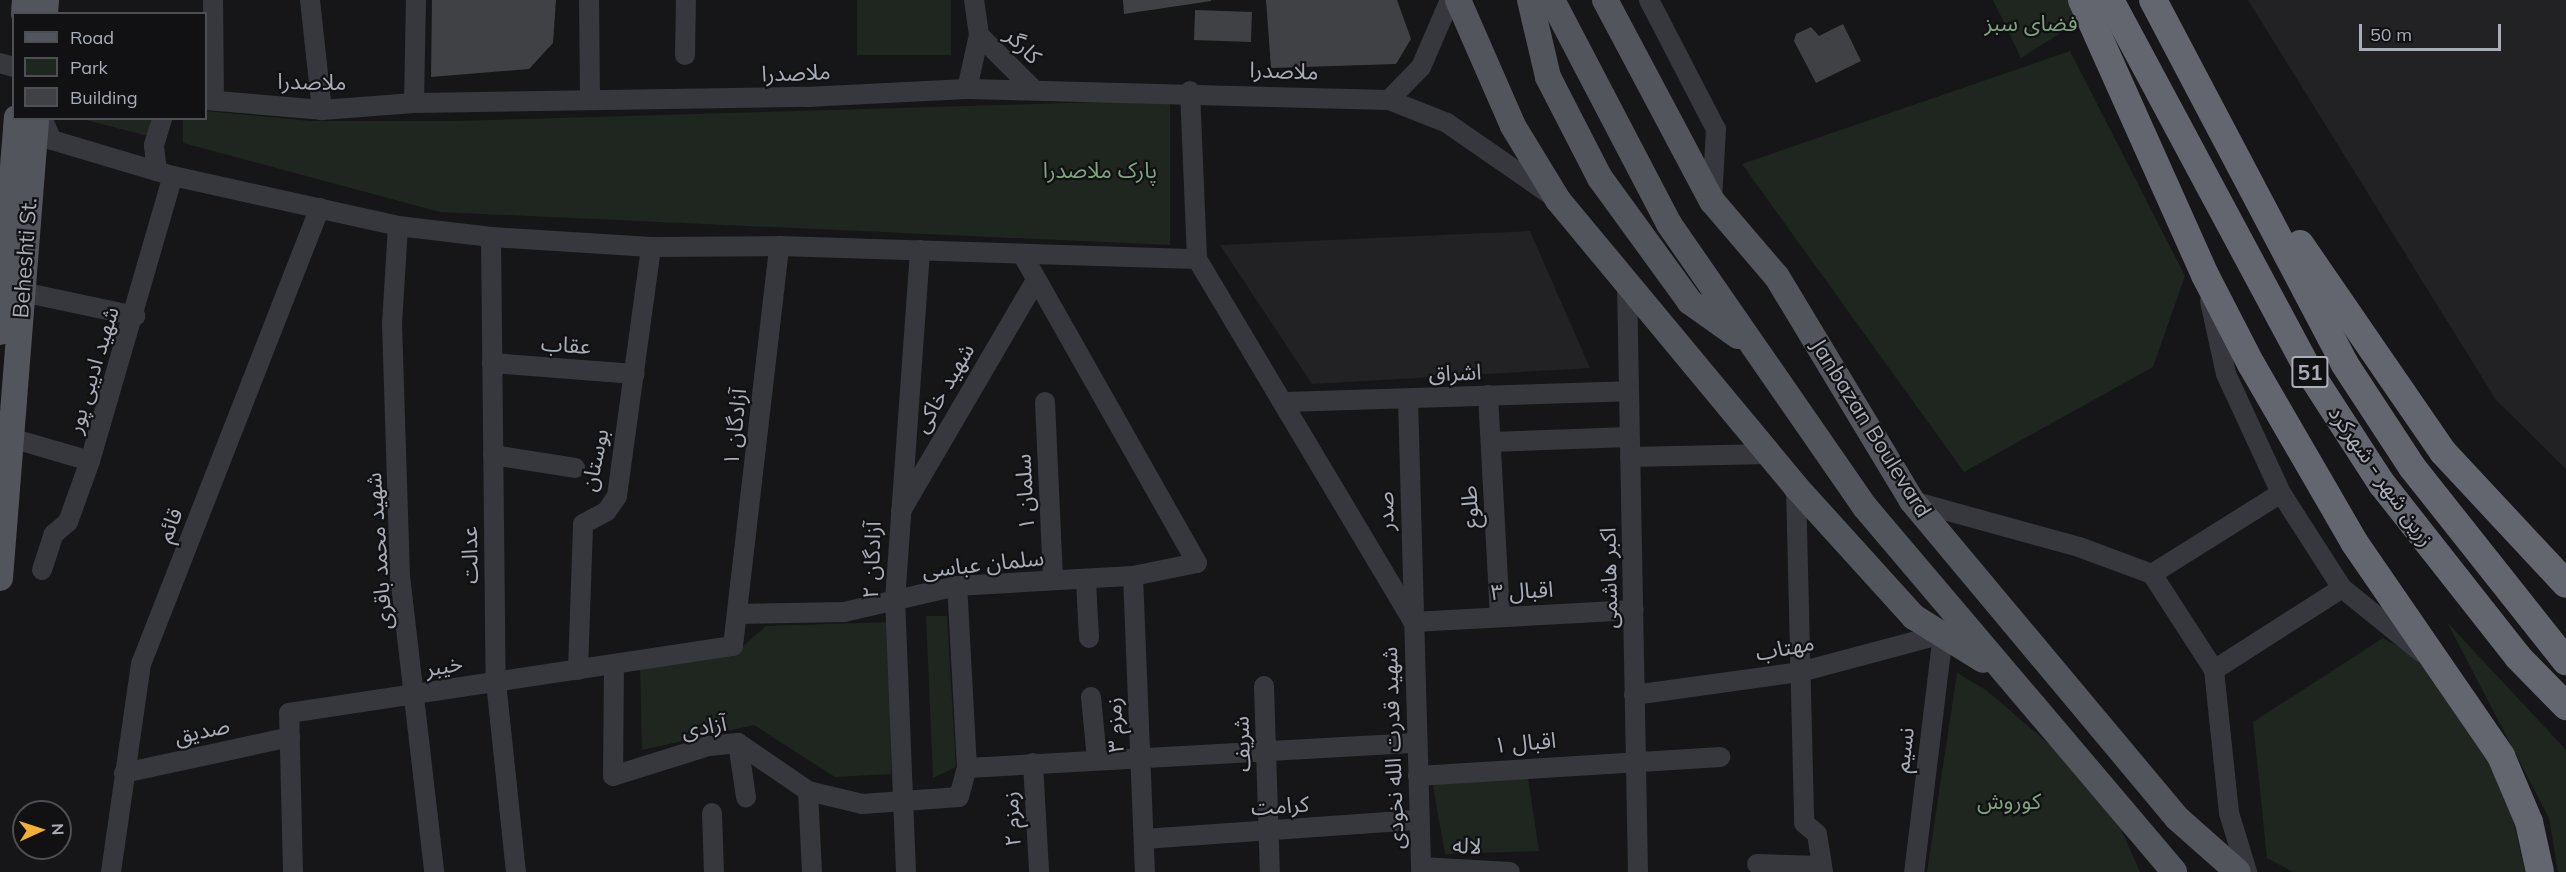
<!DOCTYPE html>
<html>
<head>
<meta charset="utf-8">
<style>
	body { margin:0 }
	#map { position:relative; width:2566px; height:872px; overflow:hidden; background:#161618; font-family:Mulish,"Noto Sans Arabic",sans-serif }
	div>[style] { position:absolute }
	.built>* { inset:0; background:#222225 }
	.green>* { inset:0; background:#1e261f; transform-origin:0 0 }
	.building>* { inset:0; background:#404145; transform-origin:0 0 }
	.minor>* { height:20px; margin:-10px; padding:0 10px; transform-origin:10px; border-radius:10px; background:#37383d }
	.major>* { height:26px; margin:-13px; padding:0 13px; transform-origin:13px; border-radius:13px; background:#53555c }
	.highway>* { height:28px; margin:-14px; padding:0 14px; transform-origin:14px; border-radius:14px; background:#63666e }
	span { translate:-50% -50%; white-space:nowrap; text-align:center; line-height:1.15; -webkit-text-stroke:4.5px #111113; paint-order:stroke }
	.shield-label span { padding:2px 4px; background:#111113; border:2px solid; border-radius:4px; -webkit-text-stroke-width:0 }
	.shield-label { font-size:21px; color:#a8adb8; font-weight:700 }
	.park-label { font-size:22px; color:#7fa381 }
	.street-label { font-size:22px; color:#a8adb8 }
	.legend { position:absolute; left:12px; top:12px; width:195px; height:108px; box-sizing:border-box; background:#111113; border:2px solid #4d4f55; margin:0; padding:8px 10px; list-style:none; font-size:18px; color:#a8adb8 }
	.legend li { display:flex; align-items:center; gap:12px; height:30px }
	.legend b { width:30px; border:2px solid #4d4f55 }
	.north { position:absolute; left:12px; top:800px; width:60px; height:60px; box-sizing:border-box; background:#111113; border:2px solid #4d4f55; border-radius:50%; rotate:87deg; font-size:16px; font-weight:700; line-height:24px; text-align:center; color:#a8adb8 }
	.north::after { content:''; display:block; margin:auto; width:21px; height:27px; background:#f2b134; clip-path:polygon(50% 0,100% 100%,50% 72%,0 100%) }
	.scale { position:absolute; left:2359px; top:24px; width:142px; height:27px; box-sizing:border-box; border:3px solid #a8adb8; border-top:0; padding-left:8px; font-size:18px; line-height:21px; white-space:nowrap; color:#a8adb8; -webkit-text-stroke:4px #111113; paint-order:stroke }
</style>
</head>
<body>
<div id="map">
	<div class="built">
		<div style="clip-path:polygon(2248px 0,2566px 0,2566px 469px,2496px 400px)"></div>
		<div style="clip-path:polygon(1530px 231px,1590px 368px,1312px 384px,1220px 245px)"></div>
	</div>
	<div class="green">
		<div style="left:857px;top:0;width:94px;height:55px"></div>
		<div style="clip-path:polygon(1993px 0,2083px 0,2088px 16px,2021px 58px)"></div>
		<div style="clip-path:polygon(2070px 51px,2185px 276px,2153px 367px,1964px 472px,1742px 164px)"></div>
		<div style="clip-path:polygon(1170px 100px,1170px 245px,440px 212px,183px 143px,183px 119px,206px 118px,206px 111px,310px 121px,456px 121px)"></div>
		<div style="clip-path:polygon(82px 119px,151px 119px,148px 136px)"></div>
		<div style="clip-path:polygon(926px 616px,947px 616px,956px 767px,933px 778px)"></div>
		<div style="clip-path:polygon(890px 622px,891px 774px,835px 777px,754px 725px,642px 750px,640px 667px,734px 654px,766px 626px)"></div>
		<div style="clip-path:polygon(2447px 622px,2566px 750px,2566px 872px,2558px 872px,2549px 818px)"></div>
		<div style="clip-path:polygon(2383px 638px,2427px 663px,2470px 722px,2508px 797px,2525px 872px,2293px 872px,2267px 858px,2253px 722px)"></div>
		<div style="clip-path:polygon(1957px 673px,1986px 690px,2063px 756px,2118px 822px,2140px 872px,1927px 872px)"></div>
		<div style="clip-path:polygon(1527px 771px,1539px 851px,1445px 854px,1431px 775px)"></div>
	</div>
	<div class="building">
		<div style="clip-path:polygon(432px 0,556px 0,553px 43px,529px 69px,431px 77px)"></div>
		<div style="clip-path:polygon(1123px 0,1211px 0,1211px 1px,1124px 14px)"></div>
		<div style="clip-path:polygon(1266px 0,1397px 0,1411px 39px,1396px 64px,1271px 68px)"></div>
		<div style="left:1252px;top:12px;width:30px;height:57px;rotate:92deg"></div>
		<div style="clip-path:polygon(1843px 24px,1861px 61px,1816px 83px,1794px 41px,1796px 34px,1811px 27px,1819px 36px)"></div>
	</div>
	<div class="minor">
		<div style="left:213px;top:0;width:100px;rotate:89.4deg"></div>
		<div style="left:310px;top:0;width:111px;rotate:83.8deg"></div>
		<div style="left:589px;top:0;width:100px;rotate:89.4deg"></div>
		<div style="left:1649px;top:0;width:145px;rotate:62.6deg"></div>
		<div style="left:1716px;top:129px;width:72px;rotate:93.2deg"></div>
		<div style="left:979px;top:35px;width:78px;rotate:45deg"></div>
		<div style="left:685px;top:55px;width:55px;rotate:-89deg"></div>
		<div style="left:0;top:63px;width:15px;rotate:16deg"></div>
		<div style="left:967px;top:89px;width:55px;rotate:-77.5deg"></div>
		<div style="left:979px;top:35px;width:35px;rotate:-98deg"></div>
		<div style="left:1190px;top:91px;width:168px;rotate:87.6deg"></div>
		<div style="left:1197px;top:259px;width:422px;rotate:59.2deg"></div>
		<div style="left:206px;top:100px;width:116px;rotate:4.9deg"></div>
		<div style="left:322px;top:110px;width:92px;rotate:-4.4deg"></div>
		<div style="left:414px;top:103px;width:393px;rotate:-0.9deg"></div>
		<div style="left:807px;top:97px;width:160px;rotate:-2.9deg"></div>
		<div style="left:967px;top:89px;width:422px;rotate:1.5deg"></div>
		<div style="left:1389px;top:100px;width:62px;rotate:21.6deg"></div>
		<div style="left:1447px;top:123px;width:130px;rotate:34.7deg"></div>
		<div style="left:1389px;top:100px;width:46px;rotate:-45.9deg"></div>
		<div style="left:1421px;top:67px;width:73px;rotate:-66.6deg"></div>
		<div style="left:414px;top:103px;width:103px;rotate:-88.9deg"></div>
		<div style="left:42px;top:118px;width:24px;rotate:66deg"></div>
		<div style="left:52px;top:140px;width:126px;rotate:16.6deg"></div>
		<div style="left:173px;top:176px;width:230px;rotate:12.5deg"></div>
		<div style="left:398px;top:226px;width:94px;rotate:6.7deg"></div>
		<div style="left:491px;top:237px;width:160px;rotate:3.6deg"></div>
		<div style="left:651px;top:247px;width:128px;rotate:-0.4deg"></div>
		<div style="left:779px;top:246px;width:418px;rotate:1.8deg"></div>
		<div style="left:157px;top:171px;width:26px;rotate:-97deg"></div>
		<div style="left:154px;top:145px;width:28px;rotate:-73deg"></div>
		<div style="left:398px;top:226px;width:97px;rotate:93.5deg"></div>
		<div style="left:392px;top:323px;width:253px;rotate:88.2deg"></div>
		<div style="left:400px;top:576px;width:298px;rotate:83.4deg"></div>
		<div style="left:491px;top:237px;width:445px;rotate:89.4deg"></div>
		<div style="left:496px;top:682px;width:191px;rotate:84deg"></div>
		<div style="left:1627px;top:283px;width:589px;rotate:88.93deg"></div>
		<div style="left:22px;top:292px;width:116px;rotate:11.9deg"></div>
		<div style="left:2210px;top:301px;width:75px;rotate:77.6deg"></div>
		<div style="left:2226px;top:374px;width:131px;rotate:65.2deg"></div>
		<div style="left:2281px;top:493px;width:113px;rotate:57.3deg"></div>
		<div style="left:2342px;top:588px;width:102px;rotate:39deg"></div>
		<div style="left:492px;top:363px;width:143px;rotate:4.4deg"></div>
		<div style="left:1488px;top:395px;width:221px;rotate:86.9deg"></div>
		<div style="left:1408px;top:399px;width:473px;rotate:88.4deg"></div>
		<div style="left:1045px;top:402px;width:178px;rotate:87.4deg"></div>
		<div style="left:1285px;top:402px;width:343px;rotate:-1.8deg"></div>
		<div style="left:11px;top:438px;width:82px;rotate:16.2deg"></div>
		<div style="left:1491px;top:442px;width:139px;rotate:-2.1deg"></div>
		<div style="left:493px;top:455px;width:83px;rotate:9deg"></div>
		<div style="left:1630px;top:457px;width:138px;rotate:-1.2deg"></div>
		<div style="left:1796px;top:487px;width:336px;rotate:88.6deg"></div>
		<div style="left:1804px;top:823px;width:17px;rotate:40deg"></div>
		<div style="left:1817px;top:834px;width:38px;rotate:81deg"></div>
		<div style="left:1912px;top:501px;width:173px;rotate:15.4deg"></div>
		<div style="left:2079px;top:547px;width:78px;rotate:20.3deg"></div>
		<div style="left:2152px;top:574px;width:114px;rotate:57.1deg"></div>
		<div style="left:2214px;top:670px;width:144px;rotate:84deg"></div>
		<div style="left:2229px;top:813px;width:62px;rotate:73deg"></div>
		<div style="left:901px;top:511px;width:264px;rotate:-59.7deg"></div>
		<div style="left:42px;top:570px;width:38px;rotate:-72deg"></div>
		<div style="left:54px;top:534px;width:18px;rotate:-41deg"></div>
		<div style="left:68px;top:522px;width:65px;rotate:-70.2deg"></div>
		<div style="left:90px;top:461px;width:297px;rotate:-73.8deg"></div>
		<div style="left:2152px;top:574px;width:152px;rotate:-32.1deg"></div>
		<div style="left:1133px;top:576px;width:296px;rotate:87.7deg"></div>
		<div style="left:1086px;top:581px;width:57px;rotate:87deg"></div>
		<div style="left:739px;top:614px;width:105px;rotate:-1.1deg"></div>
		<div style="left:844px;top:612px;width:116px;rotate:-13deg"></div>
		<div style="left:957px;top:586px;width:176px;rotate:-3.3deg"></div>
		<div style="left:1133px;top:576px;width:65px;rotate:-11.5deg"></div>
		<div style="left:1197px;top:563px;width:354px;rotate:-119.5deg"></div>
		<div style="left:1413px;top:622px;width:221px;rotate:-3.1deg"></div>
		<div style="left:614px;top:665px;width:111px;rotate:90.5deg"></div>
		<div style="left:613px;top:776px;width:101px;rotate:-17.4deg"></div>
		<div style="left:709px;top:746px;width:29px;rotate:-6deg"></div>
		<div style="left:738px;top:743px;width:85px;rotate:34.4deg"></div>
		<div style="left:808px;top:791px;width:56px;rotate:13.5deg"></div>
		<div style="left:862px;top:804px;width:97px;rotate:-4.1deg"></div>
		<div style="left:959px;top:797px;width:30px;rotate:-75deg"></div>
		<div style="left:967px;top:768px;width:182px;rotate:-93.1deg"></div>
		<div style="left:578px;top:670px;width:146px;rotate:-88deg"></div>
		<div style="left:583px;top:524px;width:26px;rotate:-28deg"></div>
		<div style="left:606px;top:512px;width:19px;rotate:-55deg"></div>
		<div style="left:617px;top:496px;width:251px;rotate:-82.2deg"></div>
		<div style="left:2214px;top:670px;width:152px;rotate:-32.6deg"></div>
		<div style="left:1264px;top:686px;width:186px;rotate:88.2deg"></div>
		<div style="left:1634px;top:695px;width:168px;rotate:-7.9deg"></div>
		<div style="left:1800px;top:672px;width:148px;rotate:-14.9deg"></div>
		<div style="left:1943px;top:634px;width:240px;rotate:96.9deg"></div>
		<div style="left:1091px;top:697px;width:62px;rotate:84.5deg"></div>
		<div style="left:738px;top:743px;width:55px;rotate:81.6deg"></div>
		<div style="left:1033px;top:763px;width:109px;rotate:86.8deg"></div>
		<div style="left:967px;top:768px;width:450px;rotate:-3.2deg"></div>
		<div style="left:124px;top:773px;width:170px;rotate:-12.2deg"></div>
		<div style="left:1418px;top:776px;width:303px;rotate:-3.6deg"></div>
		<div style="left:808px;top:791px;width:81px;rotate:87.2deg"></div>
		<div style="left:712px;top:813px;width:59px;rotate:88.1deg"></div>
		<div style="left:1144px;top:839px;width:276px;rotate:-4deg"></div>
		<div style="left:1757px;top:864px;width:65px;rotate:1.8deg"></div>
		<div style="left:1421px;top:867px;width:89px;rotate:3.2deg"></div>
		<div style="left:111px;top:872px;width:210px;rotate:-81.8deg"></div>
		<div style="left:141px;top:664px;width:490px;rotate:-68.6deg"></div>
		<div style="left:293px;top:872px;width:159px;rotate:-91.4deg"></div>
		<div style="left:289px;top:713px;width:449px;rotate:-8.6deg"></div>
		<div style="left:733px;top:646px;width:403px;rotate:-83.4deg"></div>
		<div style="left:906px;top:872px;width:272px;rotate:-92.3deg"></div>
		<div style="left:895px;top:600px;width:351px;rotate:-85.9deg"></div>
	</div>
	<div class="major">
		<div style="left:1458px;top:0;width:137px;rotate:66.4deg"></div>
		<div style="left:1513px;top:126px;width:87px;rotate:58.7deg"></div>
		<div style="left:1558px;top:200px;width:373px;rotate:50.3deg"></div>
		<div style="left:1796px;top:487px;width:176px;rotate:47.8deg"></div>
		<div style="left:1914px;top:617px;width:81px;rotate:31.9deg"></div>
		<div style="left:1530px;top:0;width:79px;rotate:76.8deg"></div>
		<div style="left:1548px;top:77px;width:114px;rotate:62.8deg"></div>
		<div style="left:1600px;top:178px;width:153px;rotate:54deg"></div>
		<div style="left:1690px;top:302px;width:59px;rotate:35.3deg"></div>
		<div style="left:1552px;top:0;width:253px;rotate:62.4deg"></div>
		<div style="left:1669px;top:224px;width:344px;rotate:55.3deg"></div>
		<div style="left:1865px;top:507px;width:478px;rotate:49.7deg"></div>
		<div style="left:1605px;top:0;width:228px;rotate:62deg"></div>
		<div style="left:1712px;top:201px;width:100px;rotate:49.5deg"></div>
		<div style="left:1777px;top:277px;width:262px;rotate:58.9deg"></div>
		<div style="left:1912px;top:501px;width:413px;rotate:50.1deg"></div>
		<div style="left:2177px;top:818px;width:81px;rotate:41.5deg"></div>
		<div style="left:24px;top:14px;width:14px;rotate:-86deg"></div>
		<div style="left:45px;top:14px;width:14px;rotate:-86deg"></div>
		<div style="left:0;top:332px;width:215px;rotate:-85.5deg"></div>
		<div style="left:0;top:578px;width:461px;rotate:-85.5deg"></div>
	</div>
	<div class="highway">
		<div style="left:2082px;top:0;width:301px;rotate:65.9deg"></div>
		<div style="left:2205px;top:275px;width:100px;rotate:62.7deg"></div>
		<div style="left:2251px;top:364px;width:206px;rotate:59.9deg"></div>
		<div style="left:2354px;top:542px;width:260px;rotate:55.5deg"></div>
		<div style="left:2501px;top:756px;width:72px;rotate:67deg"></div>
		<div style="left:2529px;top:822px;width:51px;rotate:77.6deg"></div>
		<div style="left:2110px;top:0;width:427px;rotate:61.8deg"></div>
		<div style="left:2312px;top:376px;width:129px;rotate:57.1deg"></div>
		<div style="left:2382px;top:484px;width:220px;rotate:51.8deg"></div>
		<div style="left:2518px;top:657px;width:69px;rotate:45.6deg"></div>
		<div style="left:2153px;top:0;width:410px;rotate:62.2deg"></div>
		<div style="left:2344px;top:363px;width:124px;rotate:56.8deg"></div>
		<div style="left:2412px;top:467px;width:248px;rotate:51.6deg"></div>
		<div style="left:2300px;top:244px;width:252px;rotate:55.5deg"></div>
		<div style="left:2443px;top:452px;width:180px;rotate:47deg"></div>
	</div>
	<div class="shield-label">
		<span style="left:2310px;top:372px">51</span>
	</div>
	<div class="park-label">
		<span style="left:2031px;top:24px">فضای سبز</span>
		<span style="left:1100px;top:171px">پارک ملاصدرا</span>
		<span style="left:2009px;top:802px">کوروش</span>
	</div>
	<div class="street-label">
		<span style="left:1023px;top:46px;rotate:45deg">کارگر</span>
		<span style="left:1284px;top:71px;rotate:2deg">ملاصدرا</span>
		<span style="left:796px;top:73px;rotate:-2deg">ملاصدرا</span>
		<span style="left:312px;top:82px;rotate:1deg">ملاصدرا</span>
		<span style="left:25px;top:258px;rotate:-86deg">Beheshti St.</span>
		<span style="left:566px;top:345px;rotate:4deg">عقاب</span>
		<span style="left:93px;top:370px;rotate:-73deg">شهید ادیبی پور</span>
		<span style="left:1455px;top:373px;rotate:-2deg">اشراق</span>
		<span style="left:944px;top:388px;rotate:-60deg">شهید خاکی</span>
		<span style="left:735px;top:427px;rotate:-84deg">آزادگان ۱</span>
		<span style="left:1871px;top:428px;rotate:58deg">Janbazan Boulevard</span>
		<span style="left:595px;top:460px;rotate:-78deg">بوستان</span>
		<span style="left:2381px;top:476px;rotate:55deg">زرین شهر - شهرکرد</span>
		<span style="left:1025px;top:492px;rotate:-93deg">سلمان ۱</span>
		<span style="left:1470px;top:507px;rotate:-93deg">طلوع</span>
		<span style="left:1386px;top:511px;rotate:-91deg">صدر</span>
		<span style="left:170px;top:525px;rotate:-68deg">قائم</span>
		<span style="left:379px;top:551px;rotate:-94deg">شهید محمد باقری</span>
		<span style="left:470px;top:555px;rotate:-91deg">عدالت</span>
		<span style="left:872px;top:560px;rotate:-88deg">آزادگان ۲</span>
		<span style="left:983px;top:564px;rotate:-6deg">سلمان عباسی</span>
		<span style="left:1609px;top:578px;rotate:-91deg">اکبر هاشمی</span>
		<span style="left:1522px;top:591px;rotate:-3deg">اقبال ۳</span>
		<span style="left:1785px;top:648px;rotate:-11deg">مهتاب</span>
		<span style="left:444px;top:666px;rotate:-10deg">خیبر</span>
		<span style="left:1115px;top:725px;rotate:-93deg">زمزم ۳</span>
		<span style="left:704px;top:727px;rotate:-10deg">آزادی</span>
		<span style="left:202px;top:731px;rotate:-12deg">صدیق</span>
		<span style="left:1525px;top:743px;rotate:-5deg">اقبال ۱</span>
		<span style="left:1242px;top:744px;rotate:-92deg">شریف</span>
		<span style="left:1393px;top:748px;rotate:-92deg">شهید قدرت الله نخودی</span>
		<span style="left:1904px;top:750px;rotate:-83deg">نسیم</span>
		<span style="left:1280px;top:806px;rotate:-4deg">کرامت</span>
		<span style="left:1012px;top:819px;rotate:-93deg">زمزم ۲</span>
		<span style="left:1467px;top:846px;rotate:3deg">لاله</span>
	</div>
	<ul class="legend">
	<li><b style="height:8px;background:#53555c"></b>Road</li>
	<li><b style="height:16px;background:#1e261f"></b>Park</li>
	<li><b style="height:16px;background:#404145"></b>Building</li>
	</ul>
	<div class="north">N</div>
	<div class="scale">50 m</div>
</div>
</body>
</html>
